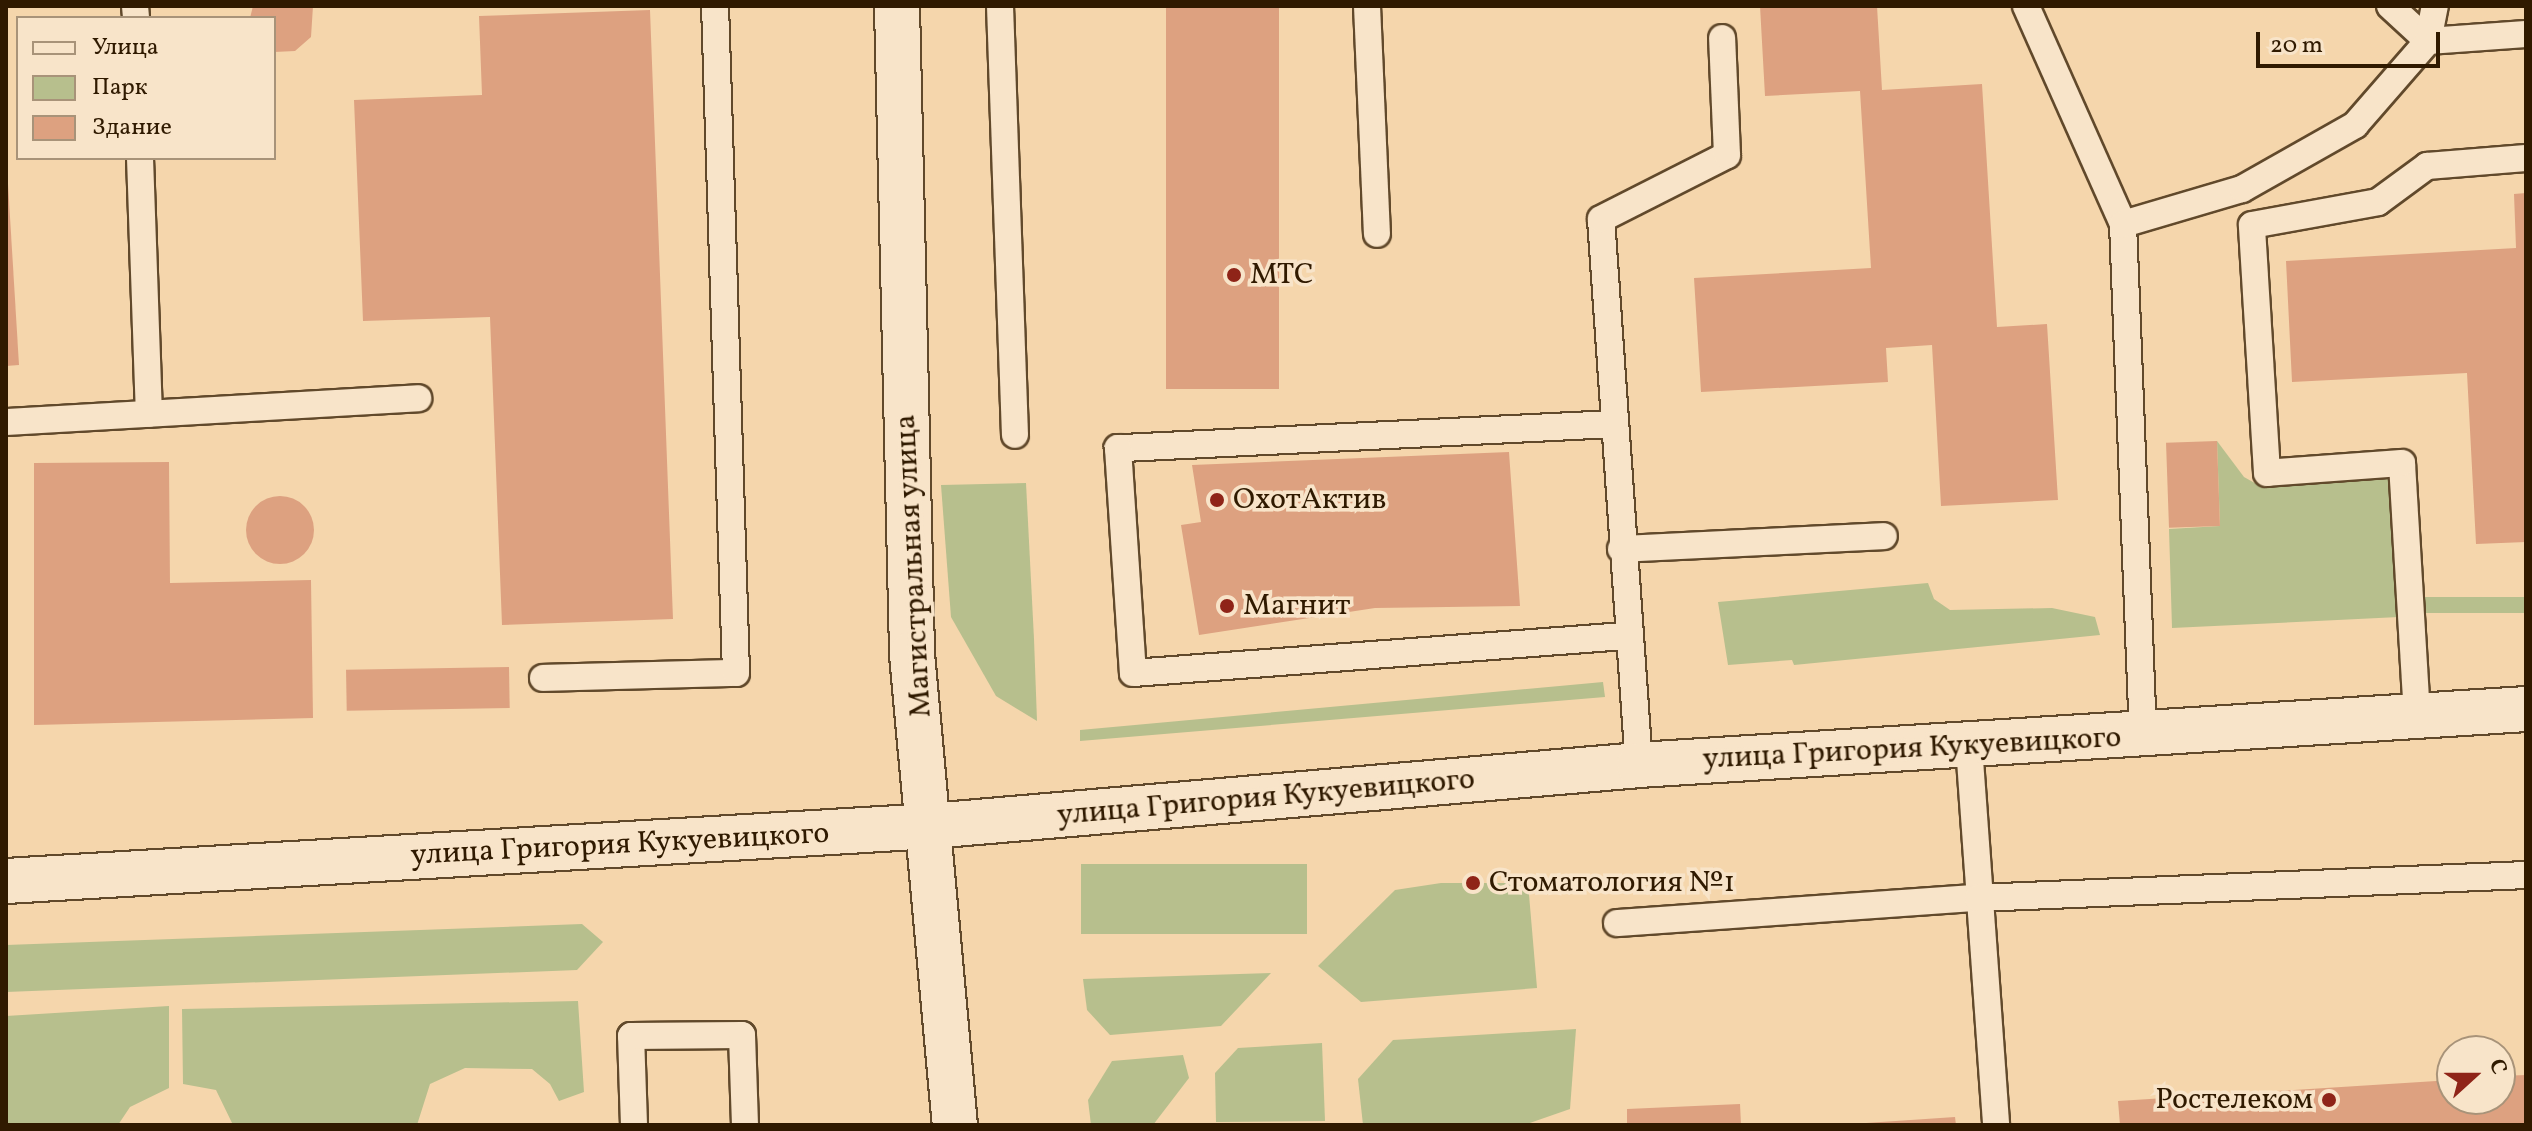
<!DOCTYPE html>
<html>
<head>
<meta charset="utf-8">
<style>
	body { margin:0 }
	#map { position:relative; width:2532px; height:1131px; overflow:hidden; background:#f5d6ac; font-family:Vollkorn,serif }
	div>[style] { position:absolute }
	.green>* { inset:0; background:#b7bf8d; transform-origin:0 0 }
	.building>* { inset:0; background:#dda180; transform-origin:0 0 }
	.round { border-radius:50% }
	.roads { filter:drop-shadow(2px 0 #61492b) drop-shadow(-2px 0 #61492b) drop-shadow(0 2px #61492b) drop-shadow(0 -2px #61492b) }
	.service>* { height:26px; margin:-13px; padding:0 13px; transform-origin:13px; border-radius:13px; background:#f8e4c9 }
	.tertiary>* { height:44px; margin:-22px; padding:0 22px; transform-origin:22px; border-radius:22px; background:#f8e4c9 }
	.secondary>* { height:44px; margin:-22px; padding:0 22px; transform-origin:22px; border-radius:22px; background:#f8e4c9 }
	.dots>* { width:22px; height:22px; translate:-50% -50%; box-sizing:border-box; border:4px solid #f8e4c9; border-radius:50% }
	span { translate:-50% -50%; white-space:nowrap; text-align:center; line-height:1.15; -webkit-text-stroke:7px #f8e4c9; paint-order:stroke }
	.poi-label { font-size:30px; color:#301a00 }
	.left { translate:0 -50%; text-align:left }
	.right { translate:-100% -50%; text-align:right }
	.street-label { font-size:30px; color:#301a00 }
	.frame { position:absolute; inset:0; border:8px solid #301a00; pointer-events:none }
	.legend { position:absolute; left:16px; top:16px; width:260px; height:144px; box-sizing:border-box; background:#f8e4c9; border:2px solid #a89379; margin:0; padding:10px 14px; list-style:none; font-size:24px; color:#301a00 }
	.legend li { display:flex; align-items:center; gap:16px; height:40px }
	.legend b { width:40px; border:2px solid #a89379 }
	.north { position:absolute; left:2436px; top:1035px; width:80px; height:80px; box-sizing:border-box; background:#f8e4c9; border:2px solid #a89379; border-radius:50%; rotate:69deg; font-size:22px; font-weight:700; line-height:32px; text-align:center; color:#301a00 }
	.north::after { content:''; display:block; margin:auto; width:28px; height:36px; background:#8f2418; clip-path:polygon(50% 0,100% 100%,50% 72%,0 100%) }
	.scale { position:absolute; left:2256px; top:32px; width:184px; height:36px; box-sizing:border-box; border:4px solid #301a00; border-top:0; padding-left:10px; font-size:24px; line-height:28px; white-space:nowrap; color:#301a00; -webkit-text-stroke:6px #f8e4c9; paint-order:stroke }
</style>
</head>
<body>
<div id="map">
	<div class="green">
		<div style="clip-path:polygon(2217px 441px,2244px 477px,2260px 486px,2390px 477px,2399px 617px,2172px 628px,2169px 529px,2220px 526px)"></div>
		<div style="clip-path:polygon(1026px 483px,1034px 639px,1037px 721px,996px 696px,951px 617px,941px 485px)"></div>
		<div style="clip-path:polygon(1928px 583px,1934px 599px,1950px 610px,2052px 608px,2095px 617px,2100px 635px,1794px 665px,1792px 660px,1728px 665px,1718px 602px)"></div>
		<div style="left:2526px;top:597px;width:16px;height:105px;rotate:90deg"></div>
		<div style="clip-path:polygon(1603px 682px,1605px 697px,1080px 741px,1080px 730px)"></div>
		<div style="left:1307px;top:864px;width:70px;height:226px;rotate:90deg"></div>
		<div style="clip-path:polygon(1441px 883px,1528px 883px,1537px 988px,1361px 1002px,1318px 966px,1395px 890px)"></div>
		<div style="clip-path:polygon(582px 924px,603px 942px,577px 970px,6px 992px,6px 945px)"></div>
		<div style="clip-path:polygon(1271px 973px,1221px 1026px,1110px 1035px,1087px 1010px,1083px 979px)"></div>
		<div style="clip-path:polygon(578px 1001px,584px 1092px,559px 1101px,550px 1084px,532px 1069px,465px 1068px,430px 1084px,417px 1125px,233px 1125px,216px 1090px,183px 1084px,182px 1009px)"></div>
		<div style="clip-path:polygon(169px 1006px,169px 1088px,130px 1107px,118px 1125px,6px 1125px,6px 1016px)"></div>
		<div style="clip-path:polygon(1576px 1029px,1570px 1109px,1524px 1125px,1363px 1125px,1358px 1079px,1393px 1040px)"></div>
		<div style="clip-path:polygon(1322px 1043px,1325px 1121px,1216px 1122px,1215px 1073px,1238px 1048px)"></div>
		<div style="clip-path:polygon(1183px 1055px,1189px 1078px,1153px 1125px,1091px 1125px,1088px 1100px,1112px 1061px)"></div>
	</div>
	<div class="building">
		<div style="clip-path:polygon(253px 6px,313px 6px,311px 37px,295px 51px,274px 52px,274px 18px,250px 18px)"></div>
		<div style="left:1166px;top:6px;width:113px;height:383px"></div>
		<div style="clip-path:polygon(1760px 6px,1877px 6px,1882px 90px,1982px 84px,1997px 327px,2047px 324px,2058px 500px,1941px 506px,1932px 345px,1886px 348px,1888px 382px,1701px 392px,1694px 278px,1871px 268px,1860px 91px,1765px 96px)"></div>
		<div style="clip-path:polygon(650px 10px,673px 619px,502px 625px,490px 317px,363px 321px,354px 100px,482px 95px,479px 16px)"></div>
		<div style="clip-path:polygon(6px 151px,19px 365px,6px 366px)"></div>
		<div style="clip-path:polygon(2526px 193px,2526px 542px,2476px 544px,2467px 373px,2292px 382px,2286px 261px,2516px 248px,2514px 194px)"></div>
		<div style="left:2217px;top:441px;width:85px;height:51px;rotate:88deg"></div>
		<div style="clip-path:polygon(1509px 452px,1520px 606px,1375px 608px,1199px 635px,1181px 525px,1201px 522px,1192px 465px)"></div>
		<div style="clip-path:polygon(169px 462px,170px 583px,311px 580px,313px 718px,34px 725px,34px 463px)"></div>
		<div class="round" style="left:246px;top:496px;width:68px;height:68px"></div>
		<div style="left:509px;top:667px;width:41px;height:163px;rotate:89deg"></div>
		<div style="clip-path:polygon(2526px 1075px,2526px 1125px,2120px 1125px,2118px 1101px,2452px 1080px,2452px 1099px,2500px 1099px,2500px 1076px)"></div>
		<div style="clip-path:polygon(1740px 1104px,1741px 1125px,1627px 1125px,1627px 1109px)"></div>
		<div style="clip-path:polygon(1955px 1117px,1956px 1125px,1866px 1125px,1866px 1123px)"></div>
	</div>
	<div class="roads">
		<div class="service">
			<div style="left:135px;top:6px;width:12px;rotate:85deg"></div>
			<div style="left:1000px;top:6px;width:429px;rotate:88deg"></div>
			<div style="left:1367px;top:6px;width:228px;rotate:87.5deg"></div>
			<div style="left:2026px;top:6px;width:239px;rotate:66deg"></div>
			<div style="left:2123px;top:224px;width:511px;rotate:87.76deg"></div>
			<div style="left:2390px;top:6px;width:52px;rotate:42.6deg"></div>
			<div style="left:2428px;top:41px;width:98px;rotate:-4.1deg"></div>
			<div style="left:140px;top:158px;width:256px;rotate:88deg"></div>
			<div style="left:2123px;top:224px;width:124px;rotate:-16.4deg"></div>
			<div style="left:2242px;top:189px;width:130px;rotate:-29.5deg"></div>
			<div style="left:2355px;top:125px;width:111px;rotate:-49deg"></div>
			<div style="left:2428px;top:41px;width:36px;rotate:-79deg"></div>
			<div style="left:6px;top:422px;width:413px;rotate:-3.3deg"></div>
			<div style="left:1614px;top:424px;width:497px;rotate:177.2deg"></div>
			<div style="left:1118px;top:448px;width:225px;rotate:86.2deg"></div>
			<div style="left:1133px;top:673px;width:494px;rotate:-4.3deg"></div>
			<div style="left:1621px;top:549px;width:263px;rotate:-2.8deg"></div>
			<div style="left:543px;top:678px;width:193px;rotate:-1.5deg"></div>
			<div style="left:736px;top:673px;width:667px;rotate:-91.8deg"></div>
			<div style="left:2417px;top:716px;width:253px;rotate:-93.4deg"></div>
			<div style="left:2402px;top:463px;width:135px;rotate:175.8deg"></div>
			<div style="left:2267px;top:473px;width:248px;rotate:-93.5deg"></div>
			<div style="left:2252px;top:225px;width:128px;rotate:-10.3deg"></div>
			<div style="left:2378px;top:202px;width:61px;rotate:-36.3deg"></div>
			<div style="left:2427px;top:166px;width:99px;rotate:-4.6deg"></div>
			<div style="left:1969px;top:746px;width:380px;rotate:85.9deg"></div>
			<div style="left:1639px;top:765px;width:547px;rotate:-93.98deg"></div>
			<div style="left:1601px;top:219px;width:141px;rotate:-26.9deg"></div>
			<div style="left:1727px;top:155px;width:117px;rotate:-92.4deg"></div>
			<div style="left:1617px;top:923px;width:362px;rotate:-4deg"></div>
			<div style="left:1978px;top:898px;width:548px;rotate:-2.4deg"></div>
			<div style="left:634px;top:1125px;width:89px;rotate:-91.9deg"></div>
			<div style="left:631px;top:1036px;width:111px;rotate:-0.5deg"></div>
			<div style="left:742px;top:1035px;width:90px;rotate:88.1deg"></div>
		</div>
		<div class="tertiary">
			<div style="left:6px;top:881px;width:927px;rotate:-3.4deg"></div>
			<div style="left:931px;top:826px;width:711px;rotate:-4.92deg"></div>
			<div style="left:1639px;top:765px;width:889px;rotate:-3.61deg"></div>
		</div>
		<div class="secondary">
			<div style="left:897px;top:6px;width:648px;rotate:88.67deg"></div>
			<div style="left:912px;top:654px;width:473px;rotate:84.8deg"></div>
		</div>
	</div>
	<div class="dots">
		<div style="left:1234px;top:275px;background:#8f2418"></div>
		<div style="left:1217px;top:500px;background:#8f2418"></div>
		<div style="left:1227px;top:606px;background:#8f2418"></div>
		<div style="left:1473px;top:883px;background:#8f2418"></div>
		<div style="left:2329px;top:1100px;background:#8f2418"></div>
	</div>
	<div class="poi-label">
		<span class="left" style="left:1250px;top:275px">МТС</span>
		<span class="left" style="left:1233px;top:500px">ОхотАктив</span>
		<span class="left" style="left:1243px;top:606px">Магнит</span>
		<span class="left" style="left:1489px;top:883px">Стоматология №1</span>
		<span class="right" style="left:2313px;top:1100px">Ростелеком</span>
	</div>
	<div class="street-label">
		<span style="left:914px;top:566px;rotate:-93deg">Магистральная улица</span>
		<span style="left:1912px;top:749px;rotate:-3deg">улица Григория Кукуевицкого</span>
		<span style="left:1266px;top:798px;rotate:-5deg">улица Григория Кукуевицкого</span>
		<span style="left:620px;top:845px;rotate:-3deg">улица Григория Кукуевицкого</span>
	</div>
	<div class="frame"></div>
	<ul class="legend">
	<li><b style="height:10px;background:#f8e4c9"></b>Улица</li>
	<li><b style="height:22px;background:#b7bf8d"></b>Парк</li>
	<li><b style="height:22px;background:#dda180"></b>Здание</li>
	</ul>
	<div class="north">С</div>
	<div class="scale">20 m</div>
</div>
</body>
</html>
